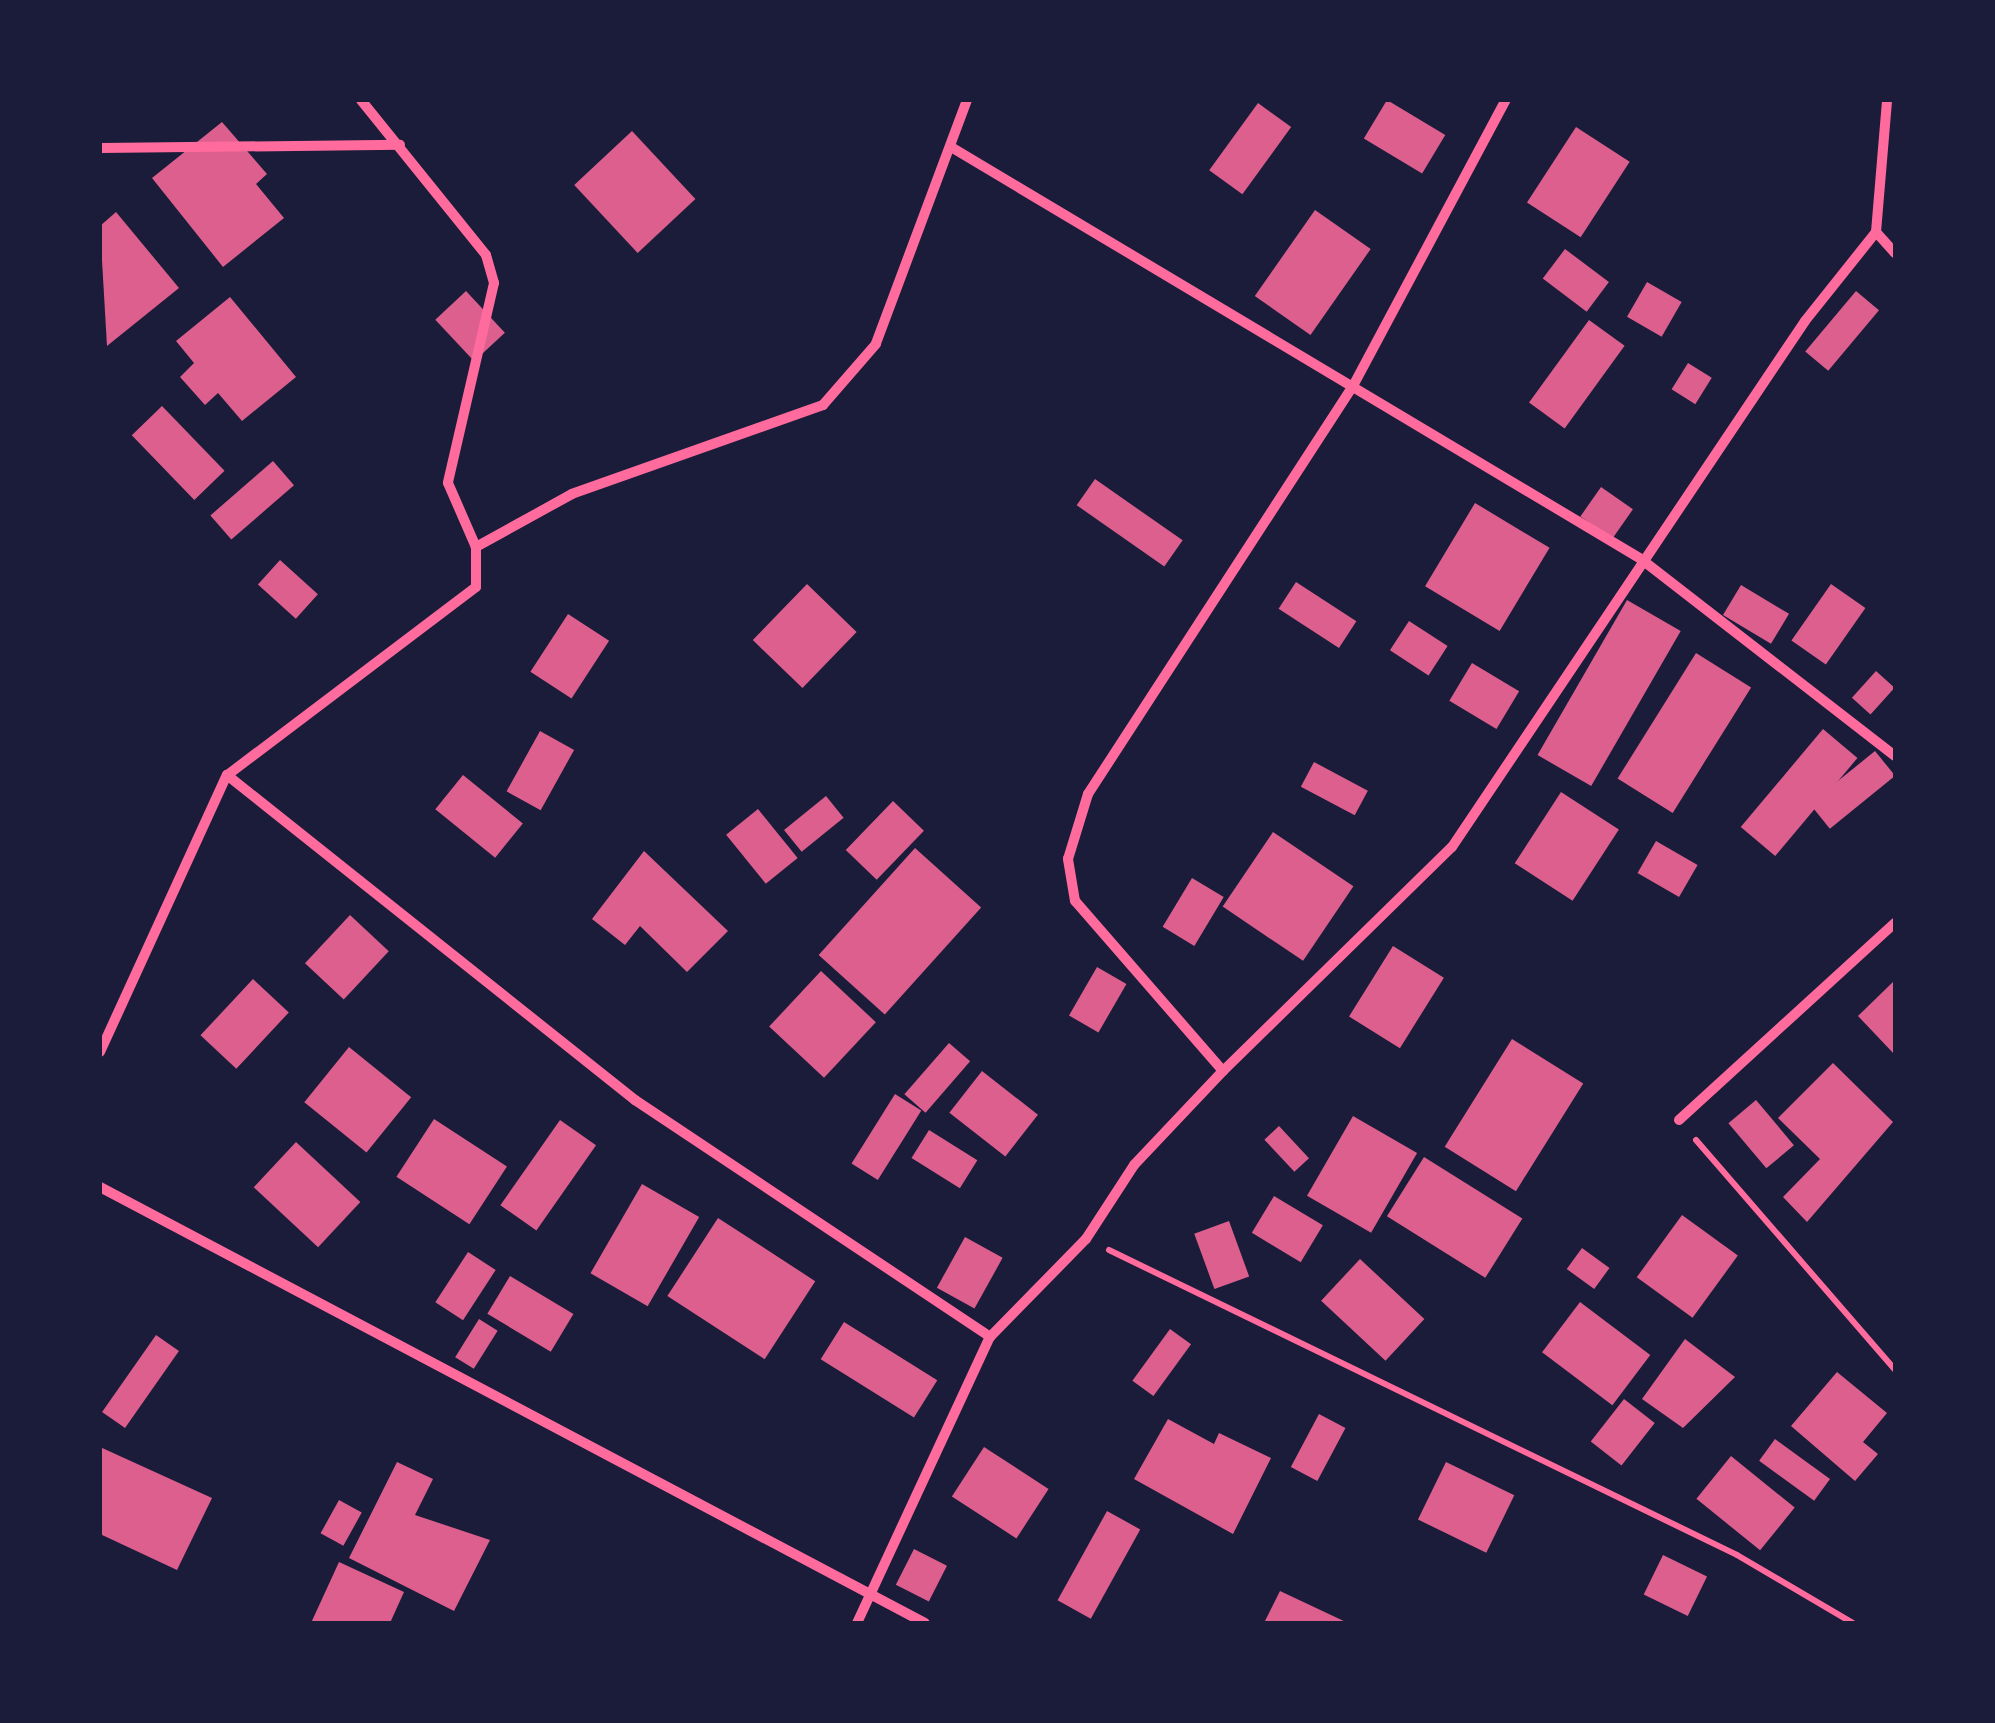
<!DOCTYPE html>
<html>
<head>
<meta charset="utf-8">
<style>
	body { margin:0 }
	#map { position:relative; width:1995px; height:1723px; overflow:hidden; background:#1b1b3a; font-family:Poppins,sans-serif }
	div>[style] { position:absolute }
	.building>* { inset:0; background:#dd5f8e; transform-origin:0 0 }
	.path>* { height:6px; margin:-3px; padding:0 3px; transform-origin:3px; border-radius:3px; background:#ff6b9d }
	.minor>* { height:10px; margin:-5px; padding:0 5px; transform-origin:5px; border-radius:5px; background:#ff6b9d }
	span { translate:-50% -50%; white-space:nowrap; text-align:center; line-height:1.15; -webkit-text-stroke:9px #1b1b3a; paint-order:stroke }
	.frame { position:absolute; inset:0; border:102px solid #1b1b3a; pointer-events:none }
</style>
</head>
<body>
<div id="map">
	<div class="building">
		<div style="left:1387px;top:100px;width:68px;height:45px;rotate:31deg"></div>
		<div style="left:1258px;top:103px;width:41px;height:83px;rotate:36deg"></div>
		<div style="clip-path:polygon(222px 122px,267px 174px,256px 184px,284px 218px,223px 267px,152px 178px)"></div>
		<div style="left:1576px;top:127px;width:64px;height:90px;rotate:33deg"></div>
		<div style="left:632px;top:131px;width:93px;height:79px;rotate:47deg"></div>
		<div style="left:1315px;top:210px;width:68px;height:105px;rotate:35deg"></div>
		<div style="clip-path:polygon(116px 212px,179px 288px,107px 346px,100px 226px)"></div>
		<div style="left:1565px;top:249px;width:55px;height:37px;rotate:37deg"></div>
		<div style="left:1647px;top:282px;width:40px;height:40px;rotate:30deg"></div>
		<div style="left:466px;top:291px;width:57px;height:42px;rotate:47deg"></div>
		<div style="left:1856px;top:291px;width:30px;height:79px;rotate:40deg"></div>
		<div style="clip-path:polygon(230px 297px,296px 377px,242px 421px,218px 393px,205px 405px,180px 377px,194px 363px,176px 341px)"></div>
		<div style="left:1589px;top:320px;width:44px;height:102px;rotate:36deg"></div>
		<div style="left:1688px;top:363px;width:28px;height:31px;rotate:32deg"></div>
		<div style="left:162px;top:406px;width:90px;height:42px;rotate:46deg"></div>
		<div style="left:273px;top:461px;width:32px;height:83px;rotate:49deg"></div>
		<div style="left:1095px;top:479px;width:107px;height:32px;rotate:35deg"></div>
		<div style="left:1601px;top:487px;width:39px;height:36px;rotate:35deg"></div>
		<div style="left:1475px;top:503px;width:87px;height:97px;rotate:31deg"></div>
		<div style="left:280px;top:560px;width:51px;height:33px;rotate:42deg"></div>
		<div style="left:1296px;top:582px;width:72px;height:32px;rotate:33deg"></div>
		<div style="left:807px;top:584px;width:69px;height:78px;rotate:44deg"></div>
		<div style="left:1831px;top:584px;width:42px;height:69px;rotate:35deg"></div>
		<div style="left:1741px;top:585px;width:56px;height:35px;rotate:31deg"></div>
		<div style="left:1627px;top:600px;width:62px;height:179px;rotate:30deg"></div>
		<div style="left:568px;top:614px;width:49px;height:69px;rotate:33deg"></div>
		<div style="left:1409px;top:621px;width:46px;height:35px;rotate:33deg"></div>
		<div style="left:1696px;top:653px;width:65px;height:148px;rotate:32deg"></div>
		<div style="left:1472px;top:663px;width:55px;height:44px;rotate:31deg"></div>
		<div style="left:1876px;top:671px;width:25px;height:36px;rotate:42deg"></div>
		<div style="left:1823px;top:729px;width:45px;height:128px;rotate:40deg"></div>
		<div style="left:540px;top:731px;width:39px;height:69px;rotate:29deg"></div>
		<div style="left:1875px;top:751px;width:32px;height:84px;rotate:51deg"></div>
		<div style="left:1314px;top:762px;width:61px;height:28px;rotate:28deg"></div>
		<div style="left:463px;top:775px;width:77px;height:44px;rotate:39deg"></div>
		<div style="left:1561px;top:792px;width:69px;height:85px;rotate:33deg"></div>
		<div style="left:826px;top:796px;width:28px;height:54px;rotate:51deg"></div>
		<div style="left:893px;top:801px;width:43px;height:68px;rotate:44deg"></div>
		<div style="left:758px;top:809px;width:63px;height:41px;rotate:51deg"></div>
		<div style="left:1273px;top:832px;width:97px;height:90px;rotate:34deg"></div>
		<div style="left:1656px;top:841px;width:48px;height:37px;rotate:30deg"></div>
		<div style="left:915px;top:848px;width:89px;height:144px;rotate:42deg"></div>
		<div style="clip-path:polygon(644px 851px,728px 931px,687px 972px,640px 926px,625px 945px,592px 919px)"></div>
		<div style="left:1192px;top:878px;width:37px;height:57px;rotate:31deg"></div>
		<div style="left:350px;top:915px;width:53px;height:66px;rotate:43deg"></div>
		<div style="left:1393px;top:946px;width:60px;height:83px;rotate:32deg"></div>
		<div style="left:1097px;top:967px;width:34px;height:56px;rotate:30deg"></div>
		<div style="left:821px;top:971px;width:75px;height:76px;rotate:43deg"></div>
		<div style="left:253px;top:979px;width:49px;height:77px;rotate:43deg"></div>
		<div style="clip-path:polygon(1895px 980px,1895px 1055px,1858px 1016px)"></div>
		<div style="left:1512px;top:1039px;width:84px;height:127px;rotate:32deg"></div>
		<div style="left:949px;top:1043px;width:28px;height:68px;rotate:41deg"></div>
		<div style="left:349px;top:1047px;width:80px;height:71px;rotate:39deg"></div>
		<div style="clip-path:polygon(1833px 1063px,1893px 1122px,1807px 1222px,1783px 1197px,1820px 1159px,1778px 1118px)"></div>
		<div style="left:982px;top:1071px;width:71px;height:53px;rotate:38deg"></div>
		<div style="left:895px;top:1094px;width:31px;height:82px;rotate:32deg"></div>
		<div style="left:1756px;top:1100px;width:59px;height:36px;rotate:50deg"></div>
		<div style="left:1353px;top:1116px;width:74px;height:92px;rotate:30deg"></div>
		<div style="left:434px;top:1119px;width:87px;height:69px;rotate:33deg"></div>
		<div style="left:560px;top:1120px;width:44px;height:104px;rotate:35deg"></div>
		<div style="left:1279px;top:1126px;width:44px;height:20px;rotate:47deg"></div>
		<div style="left:929px;top:1130px;width:57px;height:33px;rotate:32deg"></div>
		<div style="left:296px;top:1142px;width:88px;height:62px;rotate:43deg"></div>
		<div style="left:1424px;top:1157px;width:116px;height:70px;rotate:32deg"></div>
		<div style="left:642px;top:1184px;width:66px;height:103px;rotate:30deg"></div>
		<div style="left:1274px;top:1196px;width:57px;height:43px;rotate:31deg"></div>
		<div style="left:1682px;top:1215px;width:69px;height:77px;rotate:36deg"></div>
		<div style="left:718px;top:1218px;width:116px;height:93px;rotate:33deg"></div>
		<div style="left:1229px;top:1221px;width:59px;height:37px;rotate:70deg"></div>
		<div style="left:965px;top:1237px;width:43px;height:58px;rotate:29deg"></div>
		<div style="left:1582px;top:1248px;width:34px;height:26px;rotate:36deg"></div>
		<div style="left:468px;top:1252px;width:33px;height:60px;rotate:33deg"></div>
		<div style="left:1360px;top:1259px;width:88px;height:57px;rotate:43deg"></div>
		<div style="left:510px;top:1276px;width:74px;height:44px;rotate:31deg"></div>
		<div style="left:1580px;top:1302px;width:88px;height:63px;rotate:37deg"></div>
		<div style="left:479px;top:1319px;width:22px;height:45px;rotate:32deg"></div>
		<div style="left:844px;top:1322px;width:110px;height:44px;rotate:32deg"></div>
		<div style="left:1170px;top:1329px;width:26px;height:64px;rotate:36deg"></div>
		<div style="left:156px;top:1335px;width:28px;height:94px;rotate:35deg"></div>
		<div style="clip-path:polygon(1685px 1339px,1735px 1377px,1683px 1428px,1642px 1399px)"></div>
		<div style="clip-path:polygon(1837px 1372px,1887px 1413px,1863px 1442px,1878px 1454px,1855px 1481px,1791px 1426px)"></div>
		<div style="left:1624px;top:1399px;width:39px;height:54px;rotate:38deg"></div>
		<div style="left:1319px;top:1414px;width:30px;height:60px;rotate:28deg"></div>
		<div style="clip-path:polygon(1168px 1419px,1214px 1444px,1219px 1433px,1271px 1458px,1233px 1534px,1134px 1479px)"></div>
		<div style="left:1775px;top:1439px;width:68px;height:27px;rotate:36deg"></div>
		<div style="clip-path:polygon(100px 1447px,212px 1498px,177px 1570px,100px 1534px)"></div>
		<div style="left:984px;top:1447px;width:77px;height:59px;rotate:33deg"></div>
		<div style="left:1731px;top:1456px;width:82px;height:55px;rotate:39deg"></div>
		<div style="clip-path:polygon(397px 1462px,433px 1479px,415px 1515px,490px 1540px,454px 1611px,349px 1558px)"></div>
		<div style="left:1446px;top:1462px;width:76px;height:64px;rotate:26deg"></div>
		<div style="left:339px;top:1500px;width:26px;height:38px;rotate:29deg"></div>
		<div style="left:1107px;top:1511px;width:38px;height:102px;rotate:29deg"></div>
		<div style="left:914px;top:1549px;width:37px;height:40px;rotate:27deg"></div>
		<div style="left:1663px;top:1555px;width:49px;height:44px;rotate:26deg"></div>
		<div style="clip-path:polygon(339px 1562px,404px 1592px,390px 1623px,311px 1623px)"></div>
		<div style="clip-path:polygon(1280px 1591px,1348px 1623px,1264px 1623px)"></div>
	</div>
	<div class="path">
		<div style="left:1696px;top:1140px;width:304px;rotate:49.1deg"></div>
		<div style="left:1109px;top:1250px;width:698px;rotate:25.9deg"></div>
		<div style="left:1737px;top:1555px;width:134px;rotate:30.4deg"></div>
	</div>
	<div class="minor">
		<div style="left:361px;top:100px;width:199px;rotate:51.1deg"></div>
		<div style="left:486px;top:255px;width:29px;rotate:74deg"></div>
		<div style="left:494px;top:283px;width:205px;rotate:103deg"></div>
		<div style="left:448px;top:483px;width:70px;rotate:66.4deg"></div>
		<div style="left:967px;top:100px;width:260px;rotate:110.5deg"></div>
		<div style="left:876px;top:344px;width:81px;rotate:131deg"></div>
		<div style="left:823px;top:405px;width:266px;rotate:160.5deg"></div>
		<div style="left:572px;top:494px;width:110px;rotate:151.1deg"></div>
		<div style="left:476px;top:547px;width:40px;rotate:90deg"></div>
		<div style="left:476px;top:587px;width:312px;rotate:142.9deg"></div>
		<div style="left:227px;top:775px;width:522px;rotate:38.54deg"></div>
		<div style="left:635px;top:1100px;width:427px;rotate:33.7deg"></div>
		<div style="left:951px;top:147px;width:804px;rotate:30.84deg"></div>
		<div style="left:1641px;top:559px;width:321px;rotate:37.8deg"></div>
		<div style="left:100px;top:148px;width:300px;rotate:-0.6deg"></div>
		<div style="left:1876px;top:232px;width:28px;rotate:48deg"></div>
		<div style="left:100px;top:1052px;width:305px;rotate:-65.4deg"></div>
		<div style="left:1223px;top:1071px;width:225px;rotate:-131deg"></div>
		<div style="left:1075px;top:901px;width:43px;rotate:-99.5deg"></div>
		<div style="left:1068px;top:859px;width:68px;rotate:-72.9deg"></div>
		<div style="left:1088px;top:794px;width:487px;rotate:-57deg"></div>
		<div style="left:1353px;top:386px;width:324px;rotate:-61.9deg"></div>
		<div style="left:1679px;top:1120px;width:292px;rotate:-42.4deg"></div>
		<div style="left:100px;top:1187px;width:933px;rotate:27.86deg"></div>
		<div style="left:857px;top:1623px;width:315px;rotate:-65.1deg"></div>
		<div style="left:990px;top:1337px;width:137px;rotate:-45.6deg"></div>
		<div style="left:1086px;top:1239px;width:88px;rotate:-57deg"></div>
		<div style="left:1134px;top:1165px;width:129px;rotate:-46.6deg"></div>
		<div style="left:1223px;top:1071px;width:320px;rotate:-44.4deg"></div>
		<div style="left:1452px;top:847px;width:633px;rotate:-56.13deg"></div>
		<div style="left:1805px;top:321px;width:114px;rotate:-51.4deg"></div>
		<div style="left:1876px;top:232px;width:132px;rotate:-85.2deg"></div>
	</div>
	<div class="frame"></div>
</div>
</body>
</html>
